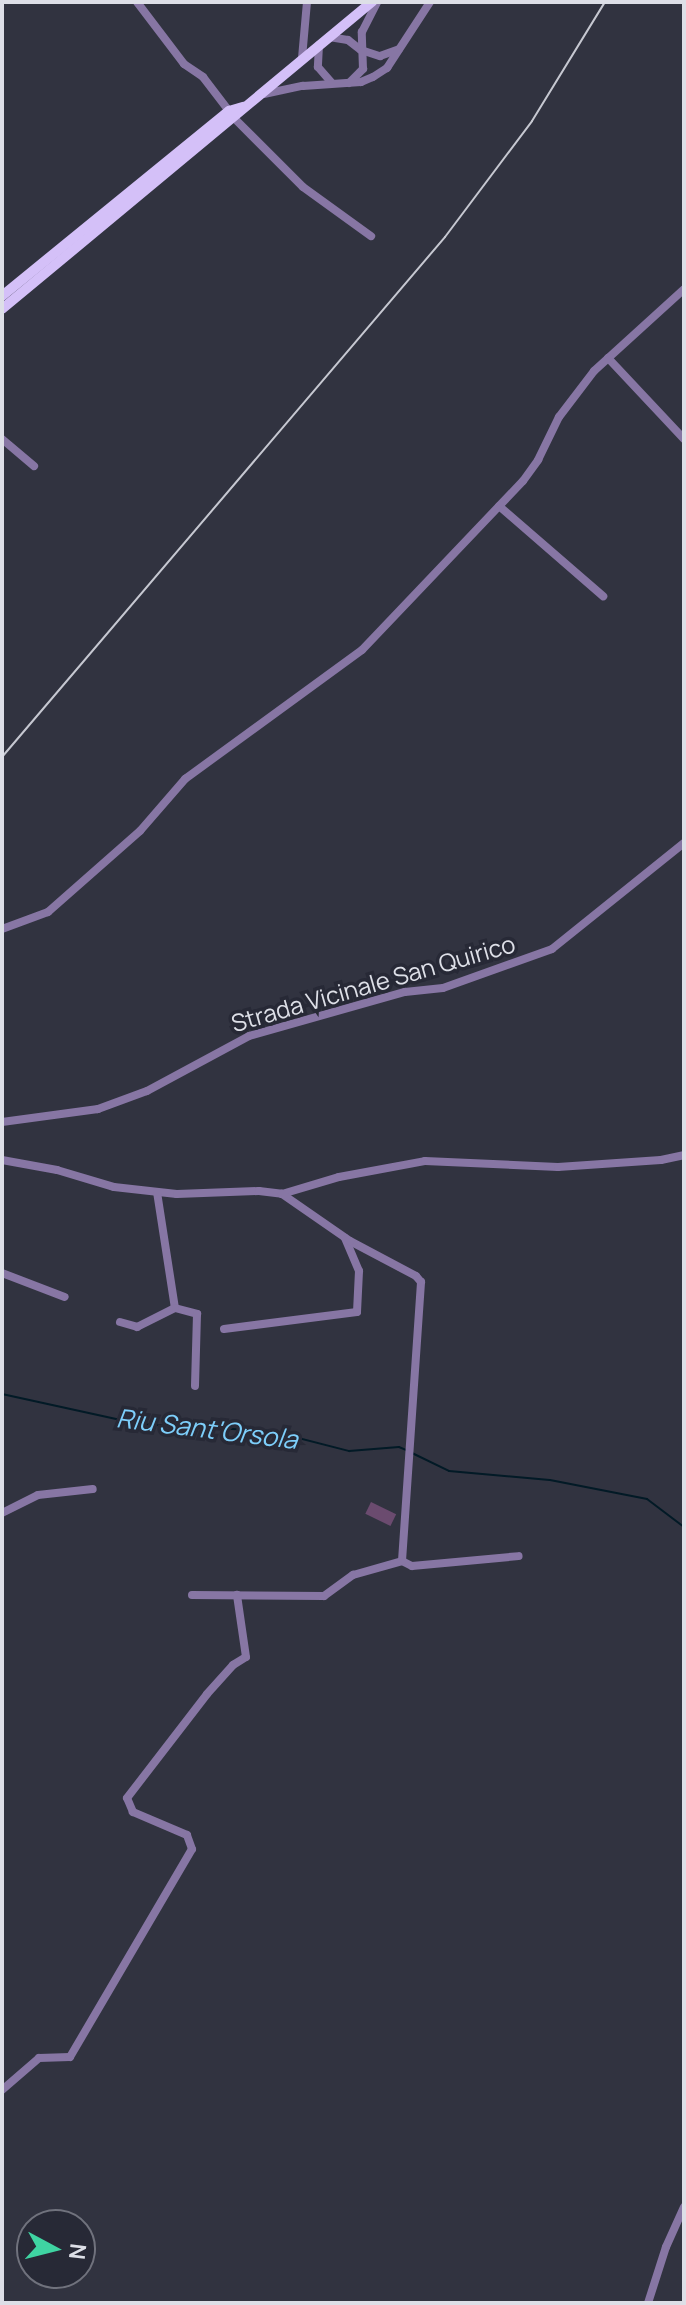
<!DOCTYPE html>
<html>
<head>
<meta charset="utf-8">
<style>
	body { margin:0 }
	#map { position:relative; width:686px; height:2305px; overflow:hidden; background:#313340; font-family:Manrope,sans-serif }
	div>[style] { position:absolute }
	.green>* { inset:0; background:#6b4b6f; transform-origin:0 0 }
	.stream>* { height:2px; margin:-1px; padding:0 1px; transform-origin:1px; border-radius:1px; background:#021a26 }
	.minor>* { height:8px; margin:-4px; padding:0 4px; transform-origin:4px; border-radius:4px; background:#8776a4 }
	.major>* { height:10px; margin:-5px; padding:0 5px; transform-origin:5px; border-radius:5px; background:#d4c0f8 }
	.rail>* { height:2px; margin:-1px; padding:0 1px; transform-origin:1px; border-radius:1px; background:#c6c8d1 }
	span { translate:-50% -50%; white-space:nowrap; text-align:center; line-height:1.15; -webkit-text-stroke:7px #272936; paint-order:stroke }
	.street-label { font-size:24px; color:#dddfe7 }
	.water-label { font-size:26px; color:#7dcefa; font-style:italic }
	.frame { position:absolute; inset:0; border:4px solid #dddfe7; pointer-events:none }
	.north { position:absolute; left:16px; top:2209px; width:80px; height:80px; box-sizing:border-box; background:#272936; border:2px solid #70727d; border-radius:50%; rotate:97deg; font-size:22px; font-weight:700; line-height:32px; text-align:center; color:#dddfe7 }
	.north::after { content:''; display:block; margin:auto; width:28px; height:36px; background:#3fd4a2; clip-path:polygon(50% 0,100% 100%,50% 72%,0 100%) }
</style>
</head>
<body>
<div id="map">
	<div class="green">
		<div style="left:371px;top:1502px;width:28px;height:13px;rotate:26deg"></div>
	</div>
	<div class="stream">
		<div style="left:2px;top:1394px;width:139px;rotate:12.4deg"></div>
		<div style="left:138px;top:1424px;width:133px;rotate:3deg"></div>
		<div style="left:271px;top:1431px;width:81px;rotate:14.4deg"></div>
		<div style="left:349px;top:1451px;width:50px;rotate:-4.6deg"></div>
		<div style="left:399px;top:1447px;width:8px;rotate:23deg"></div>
		<div style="left:412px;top:1453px;width:41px;rotate:25.9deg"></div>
		<div style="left:449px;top:1471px;width:101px;rotate:5.1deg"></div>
		<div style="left:550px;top:1480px;width:99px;rotate:11.1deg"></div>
		<div style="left:647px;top:1499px;width:46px;rotate:37.1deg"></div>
	</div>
	<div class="minor">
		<div style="left:137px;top:2px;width:78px;rotate:52.8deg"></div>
		<div style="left:184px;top:64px;width:23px;rotate:34deg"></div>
		<div style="left:203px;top:77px;width:43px;rotate:52.6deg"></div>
		<div style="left:329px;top:37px;width:19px;rotate:9deg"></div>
		<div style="left:348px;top:40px;width:16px;rotate:38deg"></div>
		<div style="left:361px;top:50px;width:20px;rotate:18deg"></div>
		<div style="left:380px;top:56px;width:20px;rotate:-20deg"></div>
		<div style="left:319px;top:45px;width:22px;rotate:93deg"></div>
		<div style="left:318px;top:67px;width:21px;rotate:49deg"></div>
		<div style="left:302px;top:58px;width:56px;rotate:-84.9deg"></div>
		<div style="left:349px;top:83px;width:20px;rotate:-45deg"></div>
		<div style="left:363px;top:69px;width:37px;rotate:-92deg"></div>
		<div style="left:362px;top:32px;width:34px;rotate:-63deg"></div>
		<div style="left:264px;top:94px;width:40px;rotate:-12deg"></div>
		<div style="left:303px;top:86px;width:58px;rotate:-3.9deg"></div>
		<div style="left:361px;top:82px;width:13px;rotate:-23deg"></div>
		<div style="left:373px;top:77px;width:17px;rotate:-33deg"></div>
		<div style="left:387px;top:68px;width:79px;rotate:-56.9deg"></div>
		<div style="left:235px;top:119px;width:96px;rotate:45deg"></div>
		<div style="left:303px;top:187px;width:84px;rotate:35.8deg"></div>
		<div style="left:608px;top:358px;width:111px;rotate:46.8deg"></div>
		<div style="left:2px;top:439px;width:42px;rotate:40.2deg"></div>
		<div style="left:499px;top:506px;width:138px;rotate:40.9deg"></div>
		<div style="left:2px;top:929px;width:49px;rotate:-20.3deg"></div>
		<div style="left:48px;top:912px;width:123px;rotate:-41.4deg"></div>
		<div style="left:140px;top:831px;width:69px;rotate:-49.1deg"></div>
		<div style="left:185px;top:779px;width:219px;rotate:-36.1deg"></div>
		<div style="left:362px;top:650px;width:233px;rotate:-46.4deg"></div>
		<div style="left:523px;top:481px;width:26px;rotate:-54deg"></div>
		<div style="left:538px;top:460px;width:48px;rotate:-64deg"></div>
		<div style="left:559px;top:417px;width:58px;rotate:-52.7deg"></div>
		<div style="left:594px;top:371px;width:122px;rotate:-42.3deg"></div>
		<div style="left:2px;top:1122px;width:97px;rotate:-7.7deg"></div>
		<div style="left:98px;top:1109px;width:52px;rotate:-20.2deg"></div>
		<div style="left:147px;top:1091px;width:116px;rotate:-28.3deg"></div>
		<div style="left:249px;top:1036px;width:162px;rotate:-15.8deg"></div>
		<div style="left:405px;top:992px;width:38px;rotate:-6deg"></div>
		<div style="left:443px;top:988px;width:116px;rotate:-19.7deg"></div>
		<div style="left:552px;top:949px;width:169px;rotate:-38.8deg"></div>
		<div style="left:2px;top:1160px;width:56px;rotate:10.3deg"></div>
		<div style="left:57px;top:1170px;width:59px;rotate:16.6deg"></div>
		<div style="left:114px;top:1187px;width:63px;rotate:6.3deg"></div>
		<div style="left:177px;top:1194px;width:82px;rotate:-2.1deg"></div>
		<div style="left:259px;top:1191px;width:23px;rotate:7deg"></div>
		<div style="left:282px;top:1194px;width:59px;rotate:-16.6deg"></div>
		<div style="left:339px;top:1177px;width:87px;rotate:-10.5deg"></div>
		<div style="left:425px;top:1161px;width:133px;rotate:2.6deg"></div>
		<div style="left:558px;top:1167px;width:103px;rotate:-3.9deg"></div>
		<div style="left:661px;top:1160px;width:24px;rotate:-12deg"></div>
		<div style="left:157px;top:1192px;width:117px;rotate:81.2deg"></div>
		<div style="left:175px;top:1308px;width:23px;rotate:15deg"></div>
		<div style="left:197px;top:1314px;width:72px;rotate:91.6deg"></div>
		<div style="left:2px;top:1273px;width:67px;rotate:20.9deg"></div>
		<div style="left:120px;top:1322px;width:18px;rotate:16deg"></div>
		<div style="left:137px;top:1327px;width:42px;rotate:-26.6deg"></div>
		<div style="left:224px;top:1329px;width:134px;rotate:-7.3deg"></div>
		<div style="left:357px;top:1312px;width:41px;rotate:-87.2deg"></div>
		<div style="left:359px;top:1271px;width:36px;rotate:-113deg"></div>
		<div style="left:2px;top:1513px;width:40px;rotate:-26.6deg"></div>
		<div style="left:38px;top:1495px;width:55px;rotate:-6.2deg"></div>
		<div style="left:402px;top:1561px;width:11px;rotate:27deg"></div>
		<div style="left:412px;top:1566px;width:107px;rotate:-5.3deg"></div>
		<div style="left:192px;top:1595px;width:132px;rotate:0.4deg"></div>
		<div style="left:324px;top:1596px;width:36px;rotate:-36deg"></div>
		<div style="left:353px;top:1575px;width:51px;rotate:-15.9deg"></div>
		<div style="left:402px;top:1561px;width:280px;rotate:-86.1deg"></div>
		<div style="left:421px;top:1282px;width:8px;rotate:-130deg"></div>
		<div style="left:416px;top:1276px;width:75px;rotate:-152.1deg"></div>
		<div style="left:350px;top:1241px;width:83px;rotate:-145.3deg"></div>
		<div style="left:2px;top:2090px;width:49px;rotate:-40.9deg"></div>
		<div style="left:39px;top:2058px;width:31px;rotate:-2deg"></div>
		<div style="left:70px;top:2057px;width:241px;rotate:-59.6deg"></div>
		<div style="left:192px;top:1849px;width:15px;rotate:-110deg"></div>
		<div style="left:187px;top:1835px;width:59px;rotate:-156.9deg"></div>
		<div style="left:133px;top:1812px;width:15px;rotate:-113deg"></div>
		<div style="left:127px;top:1798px;width:131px;rotate:-52.4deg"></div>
		<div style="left:207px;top:1694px;width:39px;rotate:-48deg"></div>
		<div style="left:233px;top:1665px;width:15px;rotate:-32deg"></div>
		<div style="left:246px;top:1657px;width:63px;rotate:-98.3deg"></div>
		<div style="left:648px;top:2303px;width:59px;rotate:-72.2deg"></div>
		<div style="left:666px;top:2247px;width:44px;rotate:-65.8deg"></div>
	</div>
	<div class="major">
		<div style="left:2px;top:296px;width:293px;rotate:-39.2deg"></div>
		<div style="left:229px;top:111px;width:15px;rotate:-16deg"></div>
		<div style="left:2px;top:309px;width:481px;rotate:-39.7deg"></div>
	</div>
	<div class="rail">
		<div style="left:2px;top:757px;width:683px;rotate:-49.57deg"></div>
		<div style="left:445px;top:237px;width:145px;rotate:-53.1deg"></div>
		<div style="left:532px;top:121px;width:140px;rotate:-58.5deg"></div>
	</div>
	<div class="street-label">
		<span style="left:373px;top:983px;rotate:-16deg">Strada Vicinale San Quirico</span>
	</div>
	<div class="water-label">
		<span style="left:207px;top:1429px;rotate:7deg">Riu Sant'Orsola</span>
	</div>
	<div class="frame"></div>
	<div class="north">N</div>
</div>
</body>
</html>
